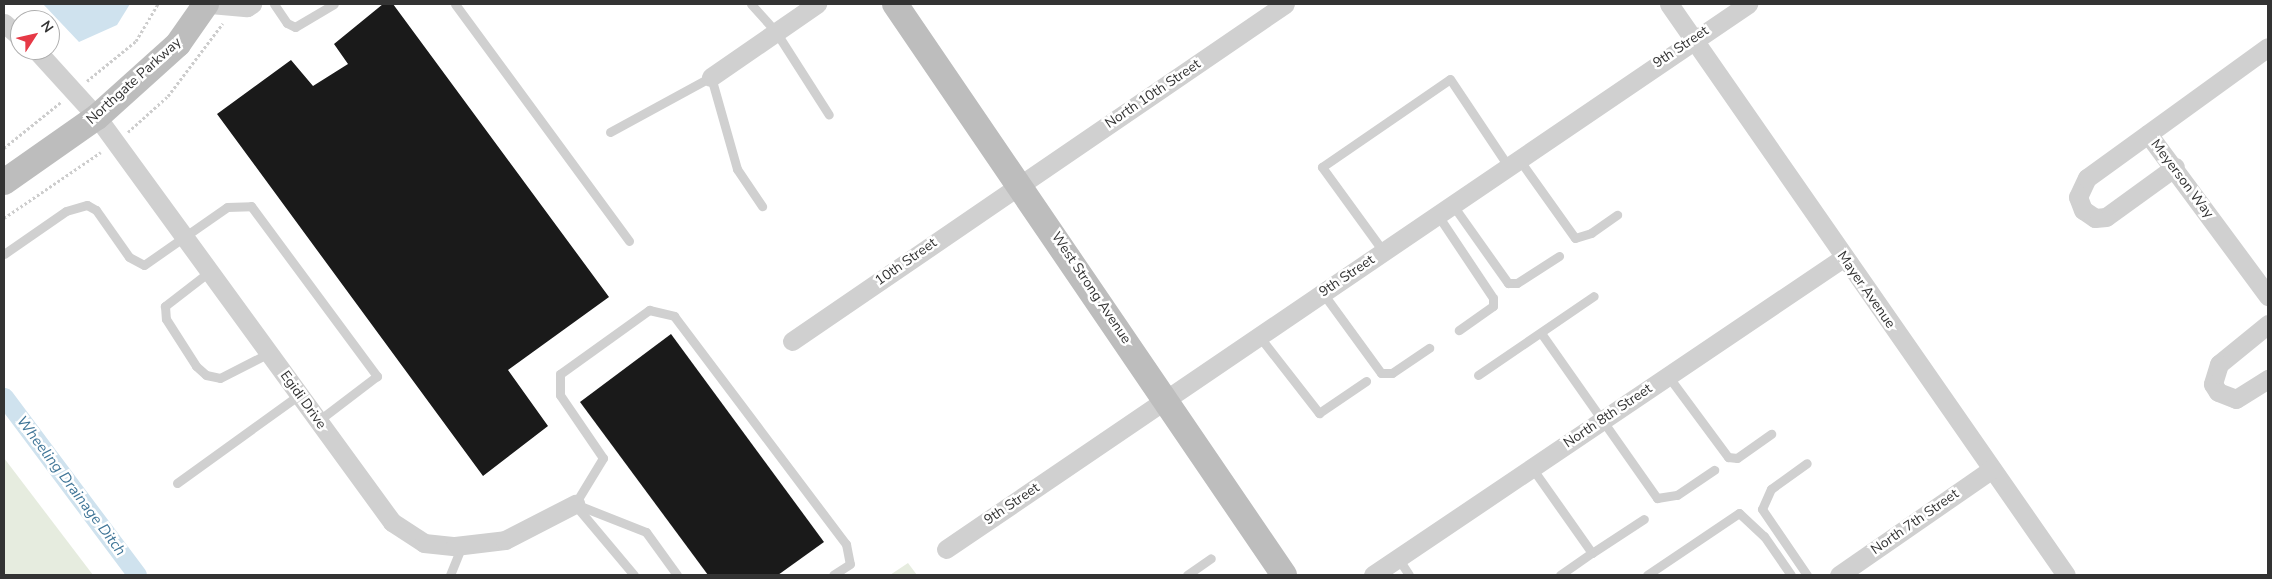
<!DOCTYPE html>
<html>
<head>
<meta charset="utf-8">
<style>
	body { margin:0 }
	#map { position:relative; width:2272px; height:579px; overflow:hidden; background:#fff; font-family:"Nunito Sans",sans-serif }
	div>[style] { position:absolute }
	.green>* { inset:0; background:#e6ecdf }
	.water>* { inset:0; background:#cfe2ee }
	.canal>* { height:19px; margin:-9.5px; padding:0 9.5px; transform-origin:9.5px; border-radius:9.5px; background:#cfe2ee }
	.building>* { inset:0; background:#1a1a1a }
	.path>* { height:3px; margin-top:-1.5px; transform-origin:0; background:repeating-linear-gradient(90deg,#cdcdcd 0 2.5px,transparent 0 5px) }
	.lane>* { height:9px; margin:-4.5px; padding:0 4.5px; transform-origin:4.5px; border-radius:4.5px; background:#d0d0d0 }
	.street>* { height:19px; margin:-9.5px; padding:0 9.5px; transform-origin:9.5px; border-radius:9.5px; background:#d0d0d0 }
	.secondary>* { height:26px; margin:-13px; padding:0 13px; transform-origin:13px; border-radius:13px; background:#bdbdbd }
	span { translate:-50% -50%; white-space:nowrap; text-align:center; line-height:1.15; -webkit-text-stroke:5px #fff; paint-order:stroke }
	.street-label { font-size:14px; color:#333 }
	.water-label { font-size:15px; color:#3f7597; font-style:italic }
	.frame { position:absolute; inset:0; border:5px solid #333; pointer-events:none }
	.north { position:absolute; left:10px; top:10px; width:50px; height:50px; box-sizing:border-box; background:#fff; border:1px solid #adadad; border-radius:50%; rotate:55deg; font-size:14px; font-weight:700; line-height:20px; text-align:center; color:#333 }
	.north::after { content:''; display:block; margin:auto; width:18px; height:22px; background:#e63946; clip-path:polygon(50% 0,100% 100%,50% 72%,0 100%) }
</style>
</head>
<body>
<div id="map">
	<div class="green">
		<div style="clip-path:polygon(4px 458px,93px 575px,4px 575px)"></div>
		<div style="clip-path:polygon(908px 563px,917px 575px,890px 575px)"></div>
	</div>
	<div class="water">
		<div style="clip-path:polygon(43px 4px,130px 4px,117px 25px,79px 42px)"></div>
	</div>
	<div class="canal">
		<div style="left:4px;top:397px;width:222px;rotate:53.2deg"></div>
	</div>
	<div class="building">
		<div style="clip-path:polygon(383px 4px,393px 4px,609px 297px,508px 370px,548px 426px,483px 476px,217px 114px,291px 60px,313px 86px,348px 64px,334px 44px)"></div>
		<div style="clip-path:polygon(671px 334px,824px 542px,778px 575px,708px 575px,580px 402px)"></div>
	</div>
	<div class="path">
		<div style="left:87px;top:81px;width:63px;rotate:-39.2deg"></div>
		<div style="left:136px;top:41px;width:43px;rotate:-59.3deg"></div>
		<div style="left:128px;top:132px;width:54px;rotate:-42deg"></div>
		<div style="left:168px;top:96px;width:91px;rotate:-53deg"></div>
		<div style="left:4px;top:148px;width:73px;rotate:-38.9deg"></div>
		<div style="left:4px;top:218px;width:117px;rotate:-34.2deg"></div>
	</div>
	<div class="lane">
		<div style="left:274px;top:4px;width:23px;rotate:56deg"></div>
		<div style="left:287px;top:23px;width:9px;rotate:27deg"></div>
		<div style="left:295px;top:27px;width:45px;rotate:-30.5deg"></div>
		<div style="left:455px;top:4px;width:294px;rotate:53.7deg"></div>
		<div style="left:751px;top:4px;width:38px;rotate:48deg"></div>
		<div style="left:776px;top:32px;width:98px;rotate:57.4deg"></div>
		<div style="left:610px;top:132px;width:115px;rotate:-28.6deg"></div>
		<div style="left:711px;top:77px;width:96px;rotate:74.2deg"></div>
		<div style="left:737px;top:169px;width:45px;rotate:56deg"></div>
		<div style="left:1518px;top:158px;width:98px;rotate:54.5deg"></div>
		<div style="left:1575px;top:238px;width:17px;rotate:-17deg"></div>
		<div style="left:1591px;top:233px;width:32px;rotate:-35deg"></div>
		<div style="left:1452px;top:204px;width:97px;rotate:54.7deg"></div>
		<div style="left:1508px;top:283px;width:9px"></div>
		<div style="left:1517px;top:283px;width:50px;rotate:-32.7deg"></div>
		<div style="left:1437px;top:214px;width:101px;rotate:56.3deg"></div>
		<div style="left:1493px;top:298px;width:8px;rotate:90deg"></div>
		<div style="left:1493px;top:306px;width:42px;rotate:144.8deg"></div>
		<div style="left:1383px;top:251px;width:104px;rotate:-126deg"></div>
		<div style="left:1322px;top:167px;width:155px;rotate:-34.5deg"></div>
		<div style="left:1450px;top:79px;width:105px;rotate:56.3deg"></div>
		<div style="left:4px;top:254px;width:75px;rotate:-34.7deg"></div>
		<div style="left:66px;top:211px;width:22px;rotate:-16deg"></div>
		<div style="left:87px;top:205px;width:10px;rotate:29deg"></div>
		<div style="left:96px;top:210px;width:57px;rotate:54.9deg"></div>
		<div style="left:129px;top:257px;width:17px;rotate:28deg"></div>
		<div style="left:144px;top:265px;width:101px;rotate:-34.9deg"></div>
		<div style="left:227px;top:207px;width:24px;rotate:-2deg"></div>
		<div style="left:251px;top:206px;width:212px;rotate:53.5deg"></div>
		<div style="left:377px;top:376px;width:74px;rotate:142.7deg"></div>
		<div style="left:209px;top:272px;width:56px;rotate:142.3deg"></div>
		<div style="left:165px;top:306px;width:13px;rotate:86deg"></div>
		<div style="left:166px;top:319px;width:56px;rotate:57.4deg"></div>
		<div style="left:196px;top:366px;width:13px;rotate:42deg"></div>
		<div style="left:206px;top:375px;width:14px;rotate:12deg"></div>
		<div style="left:220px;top:378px;width:55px;rotate:-27deg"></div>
		<div style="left:1322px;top:292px;width:100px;rotate:53.9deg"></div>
		<div style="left:1381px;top:373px;width:11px"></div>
		<div style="left:1392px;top:373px;width:45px;rotate:-34deg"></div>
		<div style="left:1541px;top:333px;width:202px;rotate:54.9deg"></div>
		<div style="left:1657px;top:498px;width:20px;rotate:-9deg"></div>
		<div style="left:1677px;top:495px;width:45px;rotate:-34deg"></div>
		<div style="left:1259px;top:336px;width:98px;rotate:52.1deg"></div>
		<div style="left:1319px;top:413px;width:57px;rotate:-34.2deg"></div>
		<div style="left:1478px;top:375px;width:140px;rotate:-34.3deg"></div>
		<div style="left:1668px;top:376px;width:101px;rotate:53.5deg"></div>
		<div style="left:1728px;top:457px;width:9px;rotate:6deg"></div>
		<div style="left:1737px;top:458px;width:42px;rotate:-35.2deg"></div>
		<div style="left:1532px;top:468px;width:104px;rotate:54.8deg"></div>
		<div style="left:1592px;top:553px;width:62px;rotate:-33.2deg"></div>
		<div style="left:177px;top:483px;width:150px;rotate:-35.8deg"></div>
		<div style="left:575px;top:504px;width:54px;rotate:-58.7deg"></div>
		<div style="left:603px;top:458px;width:76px;rotate:-124.3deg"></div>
		<div style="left:560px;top:395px;width:21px;rotate:-90deg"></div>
		<div style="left:560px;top:374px;width:110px;rotate:-35.7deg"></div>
		<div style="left:649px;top:310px;width:26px;rotate:13deg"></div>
		<div style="left:674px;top:316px;width:286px;rotate:53deg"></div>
		<div style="left:846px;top:544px;width:20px;rotate:79deg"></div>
		<div style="left:850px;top:564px;width:20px;rotate:147deg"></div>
		<div style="left:575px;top:504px;width:76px;rotate:21.5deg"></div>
		<div style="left:646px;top:532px;width:53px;rotate:54.2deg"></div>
		<div style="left:576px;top:506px;width:90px;rotate:50deg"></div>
		<div style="left:1398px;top:558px;width:20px;rotate:57deg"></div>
		<div style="left:450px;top:575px;width:32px;rotate:-68deg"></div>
		<div style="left:1187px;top:575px;width:29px;rotate:-35deg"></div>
		<div style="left:1560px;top:575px;width:39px;rotate:-35deg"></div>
		<div style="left:1647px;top:575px;width:111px;rotate:-34deg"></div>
		<div style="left:1739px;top:513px;width:34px;rotate:43deg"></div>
		<div style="left:1764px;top:536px;width:47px;rotate:55.3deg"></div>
		<div style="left:1807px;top:575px;width:80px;rotate:-124.3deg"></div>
		<div style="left:1762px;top:509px;width:22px;rotate:-66deg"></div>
		<div style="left:1771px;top:489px;width:44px;rotate:-35.8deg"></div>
	</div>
	<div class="street">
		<div style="left:210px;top:4px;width:37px;rotate:5deg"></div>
		<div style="left:247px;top:7px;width:6px;rotate:-31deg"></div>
		<div style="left:1669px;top:4px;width:695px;rotate:55.19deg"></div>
		<div style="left:4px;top:23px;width:21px;rotate:41deg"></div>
		<div style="left:36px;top:50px;width:91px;rotate:47.7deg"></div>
		<div style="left:97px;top:117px;width:501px;rotate:53.93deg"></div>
		<div style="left:392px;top:522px;width:38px;rotate:33deg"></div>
		<div style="left:424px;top:543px;width:31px;rotate:6deg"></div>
		<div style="left:455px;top:546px;width:50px;rotate:-6.8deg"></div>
		<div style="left:505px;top:540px;width:79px;rotate:-27.2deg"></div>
		<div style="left:711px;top:77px;width:129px;rotate:-34.6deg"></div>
		<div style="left:2148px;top:134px;width:202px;rotate:53.5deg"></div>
		<div style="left:2175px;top:167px;width:85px;rotate:144.1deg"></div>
		<div style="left:2106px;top:217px;width:11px;rotate:175deg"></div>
		<div style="left:2095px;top:218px;width:14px;rotate:-146deg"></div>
		<div style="left:2083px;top:210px;width:14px;rotate:-111deg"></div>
		<div style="left:2078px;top:197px;width:21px;rotate:-65deg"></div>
		<div style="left:2087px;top:178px;width:223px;rotate:-35.9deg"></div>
		<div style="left:2268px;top:324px;width:63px;rotate:140.8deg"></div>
		<div style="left:2219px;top:364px;width:21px;rotate:107deg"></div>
		<div style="left:2213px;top:384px;width:9px;rotate:58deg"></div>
		<div style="left:2218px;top:392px;width:19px;rotate:21deg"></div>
		<div style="left:2236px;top:399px;width:38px;rotate:-32deg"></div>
		<div style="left:792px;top:341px;width:597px;rotate:-34.36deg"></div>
		<div style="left:946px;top:549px;width:970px;rotate:-34.2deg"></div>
		<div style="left:1373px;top:575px;width:567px;rotate:-34deg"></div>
		<div style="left:1839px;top:575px;width:186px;rotate:-34.7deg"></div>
	</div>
	<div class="secondary">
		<div style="left:895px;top:4px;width:691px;rotate:55.73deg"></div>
		<div style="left:4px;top:182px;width:113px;rotate:-35deg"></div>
		<div style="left:97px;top:117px;width:109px;rotate:-42deg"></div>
		<div style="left:178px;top:44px;width:49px;rotate:-55deg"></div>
	</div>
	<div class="street-label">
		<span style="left:1681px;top:47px;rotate:-34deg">9th Street</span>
		<span style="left:134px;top:81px;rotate:-42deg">Northgate Parkway</span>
		<span style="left:1153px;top:94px;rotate:-34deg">North 10th Street</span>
		<span style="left:2182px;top:179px;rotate:53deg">Meyerson Way</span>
		<span style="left:906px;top:262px;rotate:-35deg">10th Street</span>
		<span style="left:1347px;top:276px;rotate:-34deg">9th Street</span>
		<span style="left:1091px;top:288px;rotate:56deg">West Strong Avenue</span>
		<span style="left:1866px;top:290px;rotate:55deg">Mayer Avenue</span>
		<span style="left:303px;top:400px;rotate:54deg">Egidi Drive</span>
		<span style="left:1608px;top:416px;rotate:-34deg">North 8th Street</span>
		<span style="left:1012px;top:504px;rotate:-34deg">9th Street</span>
		<span style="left:1915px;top:522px;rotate:-35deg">North 7th Street</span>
	</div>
	<div class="water-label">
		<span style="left:71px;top:486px;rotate:53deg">Wheeling Drainage Ditch</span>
	</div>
	<div class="frame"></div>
	<div class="north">N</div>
</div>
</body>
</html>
